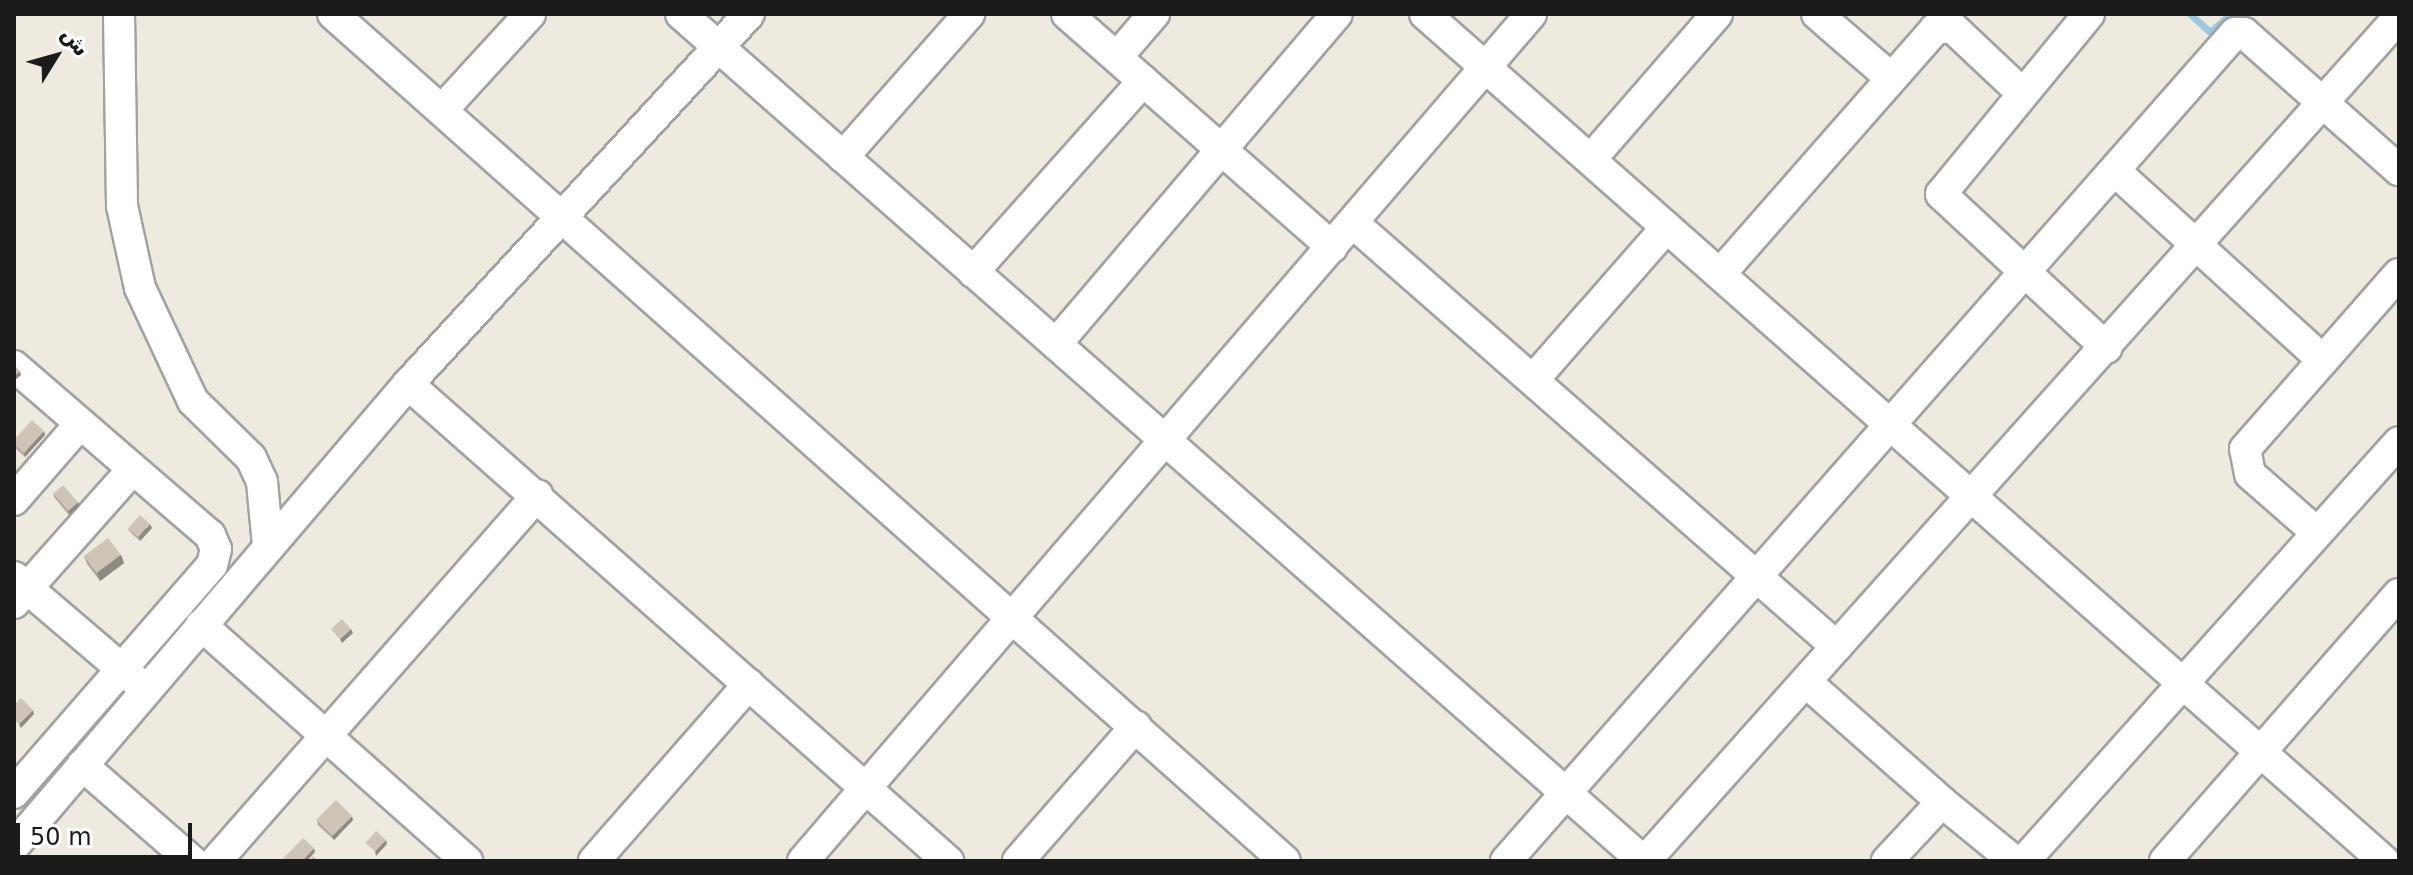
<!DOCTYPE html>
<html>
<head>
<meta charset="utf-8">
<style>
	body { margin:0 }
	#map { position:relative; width:2413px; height:875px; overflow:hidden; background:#eeeadf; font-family:"DejaVu Sans",Cairo,sans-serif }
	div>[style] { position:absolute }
	.stream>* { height:7px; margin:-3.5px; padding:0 3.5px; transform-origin:3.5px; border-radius:3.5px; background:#9ac9e0 }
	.roads { filter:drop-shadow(2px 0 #a2a2a2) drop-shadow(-2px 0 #a2a2a2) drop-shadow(0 2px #a2a2a2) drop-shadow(0 -2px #a2a2a2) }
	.minor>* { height:30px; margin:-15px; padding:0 15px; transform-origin:15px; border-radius:15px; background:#fff }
	.wall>* { inset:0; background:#b1a99e }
	.shaded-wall>* { inset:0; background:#908981 }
	.building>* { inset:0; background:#cec4b8; transform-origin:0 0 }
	span { translate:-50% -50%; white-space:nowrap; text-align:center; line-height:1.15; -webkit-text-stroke:8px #fff; paint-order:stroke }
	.frame { position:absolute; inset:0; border:16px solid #1b1b1b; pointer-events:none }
	.north { position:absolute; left:16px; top:16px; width:80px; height:80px; -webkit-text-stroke:6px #fff; paint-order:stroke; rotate:53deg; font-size:22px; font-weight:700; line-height:32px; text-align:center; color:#1b1b1b }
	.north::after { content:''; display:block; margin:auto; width:28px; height:36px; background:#1b1b1b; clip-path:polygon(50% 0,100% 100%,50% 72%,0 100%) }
	.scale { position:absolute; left:16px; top:823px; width:176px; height:36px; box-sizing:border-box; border:4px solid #1b1b1b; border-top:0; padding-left:10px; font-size:24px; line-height:28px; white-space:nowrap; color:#1b1b1b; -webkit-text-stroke:6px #fff; paint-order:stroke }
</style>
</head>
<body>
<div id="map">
	<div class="stream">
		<div style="left:2190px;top:14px;width:27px;rotate:42deg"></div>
		<div style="left:2210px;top:32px;width:28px;rotate:-41deg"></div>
	</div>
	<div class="roads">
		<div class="minor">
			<div style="left:119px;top:14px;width:192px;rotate:89.1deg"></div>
			<div style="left:122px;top:206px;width:84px;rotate:77.6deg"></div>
			<div style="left:140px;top:288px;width:125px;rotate:64.9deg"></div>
			<div style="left:193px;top:401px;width:81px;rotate:44.5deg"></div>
			<div style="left:251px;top:458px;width:26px;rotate:65deg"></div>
			<div style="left:262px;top:482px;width:64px;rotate:84.6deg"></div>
			<div style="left:333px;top:14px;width:1274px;rotate:41.66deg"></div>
			<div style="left:681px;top:14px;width:1282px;rotate:41.36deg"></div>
			<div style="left:1067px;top:14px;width:353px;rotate:41.3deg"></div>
			<div style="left:1425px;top:14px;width:1279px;rotate:41.45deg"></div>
			<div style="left:1817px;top:14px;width:98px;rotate:40.9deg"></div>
			<div style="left:2089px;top:14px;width:233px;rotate:129.4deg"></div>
			<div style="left:1941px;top:194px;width:226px;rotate:42.9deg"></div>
			<div style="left:1117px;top:57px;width:57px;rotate:-49.3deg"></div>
			<div style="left:443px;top:109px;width:129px;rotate:-47.5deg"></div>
			<div style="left:843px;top:157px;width:191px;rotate:-48.6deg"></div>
			<div style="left:1591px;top:159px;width:192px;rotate:-49deg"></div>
			<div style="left:2115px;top:171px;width:281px;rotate:42.3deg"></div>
			<div style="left:1353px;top:223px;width:643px;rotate:41.22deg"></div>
			<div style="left:973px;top:272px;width:256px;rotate:-48.3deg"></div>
			<div style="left:1720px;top:274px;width:326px;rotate:-48.7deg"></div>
			<div style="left:1935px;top:29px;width:17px;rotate:-7deg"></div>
			<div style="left:1952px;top:27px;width:96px;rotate:43.3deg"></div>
			<div style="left:1056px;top:344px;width:433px;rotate:-49.6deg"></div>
			<div style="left:14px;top:366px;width:259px;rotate:40.8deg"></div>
			<div style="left:210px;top:535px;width:15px;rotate:67deg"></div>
			<div style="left:216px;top:549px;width:16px;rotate:104deg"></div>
			<div style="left:212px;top:565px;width:302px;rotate:131deg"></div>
			<div style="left:1533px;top:380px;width:203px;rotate:-48.8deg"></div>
			<div style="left:408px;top:384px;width:721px;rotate:41.46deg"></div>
			<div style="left:14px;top:500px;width:101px;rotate:-49deg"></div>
			<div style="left:2315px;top:531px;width:86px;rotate:-138.8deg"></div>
			<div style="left:2250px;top:474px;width:25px;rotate:-101deg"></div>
			<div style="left:2245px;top:449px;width:233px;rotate:-48.7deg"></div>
			<div style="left:14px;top:577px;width:162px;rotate:40.5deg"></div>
			<div style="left:14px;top:603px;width:178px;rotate:-48.4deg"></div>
			<div style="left:201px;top:625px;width:356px;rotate:41.6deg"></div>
			<div style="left:1806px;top:682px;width:181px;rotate:41.4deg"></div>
			<div style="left:1942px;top:802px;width:81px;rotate:133deg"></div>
			<div style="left:82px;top:765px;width:146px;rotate:41.1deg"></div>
			<div style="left:1942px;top:802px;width:93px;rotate:39.3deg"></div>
			<div style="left:14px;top:846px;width:607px;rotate:-49.54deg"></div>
			<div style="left:408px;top:384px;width:503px;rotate:-47.34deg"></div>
			<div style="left:216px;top:861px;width:487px;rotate:-48.7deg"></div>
			<div style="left:594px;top:861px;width:235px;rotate:-48.8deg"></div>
			<div style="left:803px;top:861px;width:1117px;rotate:-49.32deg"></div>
			<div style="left:1018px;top:861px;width:179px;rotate:-48.8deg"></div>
			<div style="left:1506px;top:861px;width:1103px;rotate:-48.64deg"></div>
			<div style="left:2235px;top:33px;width:9px"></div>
			<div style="left:2244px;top:33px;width:207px;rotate:41.5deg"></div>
			<div style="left:1645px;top:861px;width:1132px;rotate:-48.22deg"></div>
			<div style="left:2024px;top:861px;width:562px;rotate:-48.17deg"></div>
			<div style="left:2165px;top:861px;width:355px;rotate:-48.8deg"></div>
		</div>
	</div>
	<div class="wall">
		<div style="clip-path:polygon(45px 435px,25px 457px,14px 447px,14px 440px)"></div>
		<div style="clip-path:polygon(53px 493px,78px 502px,79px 506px,69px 515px,54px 497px)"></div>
		<div style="clip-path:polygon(128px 528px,152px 528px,140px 541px,130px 532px)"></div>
		<div style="clip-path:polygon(121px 555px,124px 563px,100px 581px,87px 564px,84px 556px)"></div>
		<div style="clip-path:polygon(353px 820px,334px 840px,318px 825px,317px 821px)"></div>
	</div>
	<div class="shaded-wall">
		<div style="clip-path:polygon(20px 371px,21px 375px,14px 381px,14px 376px)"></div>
		<div style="clip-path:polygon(44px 431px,45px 435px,25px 457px,24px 453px)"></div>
		<div style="clip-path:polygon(78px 502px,79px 506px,69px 515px,68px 511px)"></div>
		<div style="clip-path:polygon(150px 524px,152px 528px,140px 541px,139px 537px)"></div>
		<div style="clip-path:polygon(121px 555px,124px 563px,100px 581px,97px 573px)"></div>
		<div style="clip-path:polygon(351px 629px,353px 633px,342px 643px,340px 639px)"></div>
		<div style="clip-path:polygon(33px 710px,34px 714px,21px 728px,19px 724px)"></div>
		<div style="clip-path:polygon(352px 816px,353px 820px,334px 840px,332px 836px)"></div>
		<div style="clip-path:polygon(386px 840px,387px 844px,376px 856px,375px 851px)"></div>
		<div style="clip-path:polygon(314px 848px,315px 852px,307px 861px,302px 861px)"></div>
	</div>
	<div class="building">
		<div style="clip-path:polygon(14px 365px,20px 371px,14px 376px)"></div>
		<div style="clip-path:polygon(32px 420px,44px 431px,24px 453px,14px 444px,14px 440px)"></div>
		<div style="left:63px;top:485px;width:23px;height:13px;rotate:49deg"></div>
		<div style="left:140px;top:515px;width:13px;height:18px;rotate:42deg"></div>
		<div style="left:108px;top:538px;width:21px;height:30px;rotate:53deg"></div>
		<div style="left:342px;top:619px;width:13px;height:15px;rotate:48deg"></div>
		<div style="clip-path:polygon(21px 698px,33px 710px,19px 724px,14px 719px,14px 705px)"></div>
		<div style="left:336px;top:800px;width:23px;height:28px;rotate:45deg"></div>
		<div style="left:376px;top:831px;width:13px;height:16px;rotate:42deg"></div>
		<div style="clip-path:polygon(303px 838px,314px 848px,302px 861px,283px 861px,282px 860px)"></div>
		<div style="clip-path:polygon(313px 856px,319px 861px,309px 861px)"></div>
	</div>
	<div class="frame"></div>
	<div class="north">ش</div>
	<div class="scale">50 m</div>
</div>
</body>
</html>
